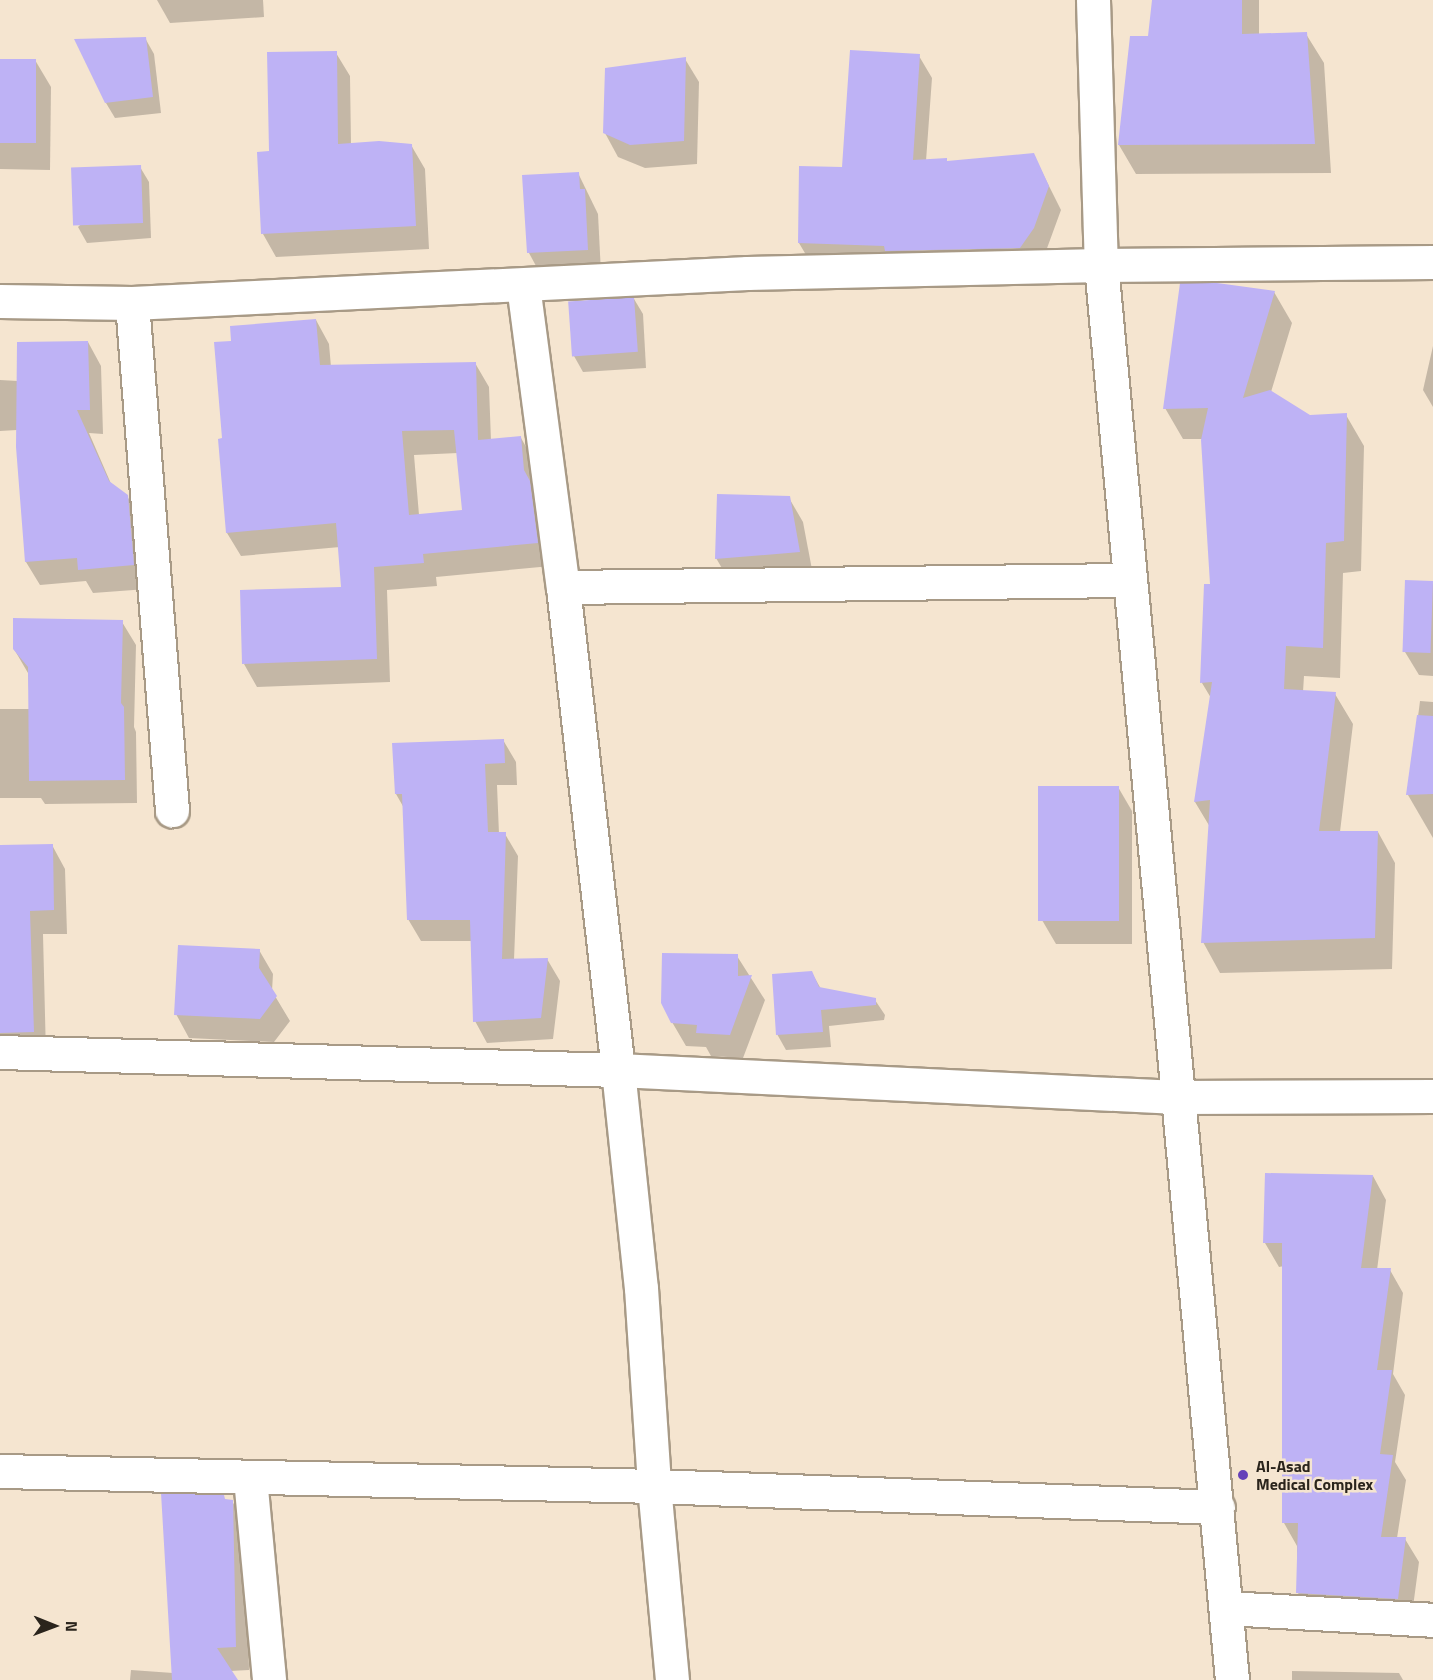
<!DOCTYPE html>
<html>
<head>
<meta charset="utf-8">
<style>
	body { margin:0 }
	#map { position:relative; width:1433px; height:1680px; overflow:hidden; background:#f5e5d0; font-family:"Titillium Web",sans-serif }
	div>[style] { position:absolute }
	.shadow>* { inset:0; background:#0003 }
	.building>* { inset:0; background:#beb2f5; transform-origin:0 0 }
	.roads { filter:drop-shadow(2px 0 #a89a86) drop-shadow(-2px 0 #a89a86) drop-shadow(0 2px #a89a86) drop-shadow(0 -2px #a89a86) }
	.street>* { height:33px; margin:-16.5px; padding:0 16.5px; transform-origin:16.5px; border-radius:16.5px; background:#fff }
	.secondary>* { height:33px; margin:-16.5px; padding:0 16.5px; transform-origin:16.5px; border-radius:16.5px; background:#fff }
	.dots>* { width:16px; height:16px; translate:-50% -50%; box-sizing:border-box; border:3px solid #f5e5d0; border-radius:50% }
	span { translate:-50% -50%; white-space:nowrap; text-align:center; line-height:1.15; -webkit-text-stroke:5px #f5e5d0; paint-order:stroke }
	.poi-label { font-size:16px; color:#2a241c; font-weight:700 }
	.left { translate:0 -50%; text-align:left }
	.north { position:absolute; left:24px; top:1596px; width:60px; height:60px; -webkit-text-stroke:4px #f5e5d0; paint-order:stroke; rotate:91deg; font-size:16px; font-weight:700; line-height:24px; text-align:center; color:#2a241c }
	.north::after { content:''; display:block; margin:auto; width:21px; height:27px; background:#2a241c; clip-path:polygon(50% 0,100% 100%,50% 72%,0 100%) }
</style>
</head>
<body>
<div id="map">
	<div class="shadow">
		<div style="clip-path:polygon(263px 0,264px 17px,170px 23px,157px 0)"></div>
		<div style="clip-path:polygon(1154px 0,1259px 0,1259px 35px,1306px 34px,1324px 63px,1331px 173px,1136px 174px,1119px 145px,1149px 37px)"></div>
		<div style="clip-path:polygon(145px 38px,154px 54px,161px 113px,115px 118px,106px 103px)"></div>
		<div style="clip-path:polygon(336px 53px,350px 76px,351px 145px,411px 145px,425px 169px,429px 249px,276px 257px,263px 234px,270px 152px)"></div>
		<div style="clip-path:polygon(919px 56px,932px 78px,926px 161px,947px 162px,1033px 154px,1061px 210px,1046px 251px,812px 265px,799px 243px,844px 168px)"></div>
		<div style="clip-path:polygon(685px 59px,699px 82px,697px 164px,645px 168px,618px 157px,605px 133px)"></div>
		<div style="clip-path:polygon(0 60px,35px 60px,51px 87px,50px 170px,0 169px)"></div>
		<div style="clip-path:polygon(140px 167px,149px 182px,151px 238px,87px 243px,78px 227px)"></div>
		<div style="clip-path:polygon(578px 173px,598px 214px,601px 273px,542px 277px,529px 253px,524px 176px)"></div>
		<div style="clip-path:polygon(1274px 292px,1292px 323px,1271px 392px,1310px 417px,1346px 415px,1364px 446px,1361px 571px,1343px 573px,1340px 678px,1304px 676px,1303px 692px,1335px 694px,1353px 724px,1340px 832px,1378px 832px,1395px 863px,1392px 969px,1220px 973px,1203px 942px,1210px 827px,1195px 802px,1211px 698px,1202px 683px,1205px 586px,1211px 585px,1202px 439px,1183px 439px,1165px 408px)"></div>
		<div style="clip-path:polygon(634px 299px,643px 314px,646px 368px,583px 372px,574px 356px)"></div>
		<div style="clip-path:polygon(evenodd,316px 320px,329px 344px,331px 367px,475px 363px,489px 387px,491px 441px,521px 438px,534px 461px,551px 566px,436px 577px,437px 586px,387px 590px,390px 682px,257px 687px,244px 664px,343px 588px,340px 547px,241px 556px,227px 533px,224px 440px,233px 342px,316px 320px,458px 453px,464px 511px,419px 515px,414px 455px,458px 453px)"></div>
		<div style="clip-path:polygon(88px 342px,101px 366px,103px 434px,89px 433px,112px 486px,127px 496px,141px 520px,147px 589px,93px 593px,86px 581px,40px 585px,26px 562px,17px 430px,0 431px,0 380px,18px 381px)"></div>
		<div style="clip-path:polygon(1433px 346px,1433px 407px,1423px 390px)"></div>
		<div style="clip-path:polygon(789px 498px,803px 522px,813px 575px,730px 582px,716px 558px)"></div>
		<div style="clip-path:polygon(1433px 582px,1433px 676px,1419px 675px,1405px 652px)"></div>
		<div style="clip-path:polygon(122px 622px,136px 645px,134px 727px,136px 732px,137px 803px,45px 804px,41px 798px,0 798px,0 709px,30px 709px,28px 673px,14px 649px)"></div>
		<div style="clip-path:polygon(1420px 701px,1433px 702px,1433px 838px,1408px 795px)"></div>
		<div style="clip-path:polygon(503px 740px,516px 762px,517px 785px,497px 785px,499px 834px,505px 834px,518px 856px,514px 960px,547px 959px,560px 981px,553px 1039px,487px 1043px,475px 1021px,473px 941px,421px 941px,408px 919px,404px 808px,396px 794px)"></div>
		<div style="clip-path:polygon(1118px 787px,1132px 811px,1132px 944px,1056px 944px,1042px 920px,1040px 796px)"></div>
		<div style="clip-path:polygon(52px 845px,65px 869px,67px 934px,43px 934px,46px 1055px,0 1057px,0 846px)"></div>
		<div style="clip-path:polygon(259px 950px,273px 974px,272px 991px,290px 1021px,274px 1042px,189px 1038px,176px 1014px)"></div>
		<div style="clip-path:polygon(737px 956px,765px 1000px,743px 1058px,711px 1056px,706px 1047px,686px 1046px,672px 1022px)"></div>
		<div style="clip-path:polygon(812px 973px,821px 989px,875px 1000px,885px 1015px,884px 1020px,829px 1026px,831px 1047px,786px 1050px,777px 1034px)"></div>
		<div style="clip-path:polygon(1373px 1176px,1386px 1200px,1377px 1270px,1390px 1270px,1403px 1293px,1393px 1374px,1405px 1395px,1395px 1462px,1406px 1480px,1397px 1538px,1405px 1539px,1419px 1562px,1411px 1622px,1312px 1616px,1298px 1593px,1297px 1546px,1284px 1523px,1284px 1266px,1279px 1267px,1265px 1243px)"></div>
		<div style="clip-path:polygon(226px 1501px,232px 1501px,246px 1525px,249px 1670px,230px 1671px,236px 1680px,130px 1680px,131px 1670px,173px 1673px)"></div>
		<div style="clip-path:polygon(1292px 1671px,1399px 1673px,1403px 1680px,1292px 1680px)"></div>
	</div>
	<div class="building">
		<div style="clip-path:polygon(1152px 0,1242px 0,1242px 34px,1307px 32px,1315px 144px,1118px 145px,1130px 36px,1148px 36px)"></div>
		<div style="clip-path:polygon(146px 37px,153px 97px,105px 103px,74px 39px)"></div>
		<div style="clip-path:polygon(850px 50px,920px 54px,913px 160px,947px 158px,947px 161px,1034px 153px,1049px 186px,1034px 228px,1020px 248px,885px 251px,884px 246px,798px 243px,799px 166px,842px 167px)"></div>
		<div style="clip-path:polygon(337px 51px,338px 144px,379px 141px,412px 144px,416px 226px,261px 234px,257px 152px,269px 151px,267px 52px)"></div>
		<div style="clip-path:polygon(686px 57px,684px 141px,630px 145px,603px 133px,605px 68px)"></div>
		<div style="left:0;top:59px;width:36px;height:84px"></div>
		<div style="left:141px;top:165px;width:58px;height:70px;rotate:88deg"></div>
		<div style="clip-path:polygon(579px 172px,580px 189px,585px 189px,588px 250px,527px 253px,522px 175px)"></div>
		<div style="clip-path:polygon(1180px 283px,1217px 283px,1275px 291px,1243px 398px,1270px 390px,1310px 415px,1347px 413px,1344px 541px,1326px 543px,1323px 648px,1286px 646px,1284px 689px,1336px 692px,1319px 831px,1378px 831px,1375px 938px,1201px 943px,1210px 800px,1194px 802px,1212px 682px,1200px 683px,1204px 584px,1210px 584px,1201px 440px,1208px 408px,1163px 409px)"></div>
		<div style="left:634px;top:297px;width:55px;height:66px;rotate:86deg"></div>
		<div style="clip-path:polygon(evenodd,316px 319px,320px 365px,476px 362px,478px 440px,521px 436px,524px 470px,530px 481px,538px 543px,423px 554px,424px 563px,374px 567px,377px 659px,242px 664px,240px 590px,341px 587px,336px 523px,226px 533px,218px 439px,222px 438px,214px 342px,231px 341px,230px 326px,316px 319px,454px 430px,462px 510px,409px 515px,402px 431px,454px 430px)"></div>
		<div style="clip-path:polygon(88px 341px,90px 410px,77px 410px,109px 481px,128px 495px,134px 565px,78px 570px,77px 558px,25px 562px,16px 447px,17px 342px)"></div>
		<div style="clip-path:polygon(717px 494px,790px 496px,800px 552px,715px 559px)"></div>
		<div style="left:1405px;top:580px;width:28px;height:72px;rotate:2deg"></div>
		<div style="clip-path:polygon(13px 618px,123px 620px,121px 703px,124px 707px,125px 780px,29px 781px,28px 667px,13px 649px)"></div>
		<div style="clip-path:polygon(1417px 715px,1433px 716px,1433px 794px,1406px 795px)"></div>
		<div style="clip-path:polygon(504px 739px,505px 763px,485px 764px,488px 832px,506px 832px,502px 959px,548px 958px,541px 1018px,473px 1022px,470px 920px,407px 920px,402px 794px,395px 794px,392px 743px)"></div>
		<div style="left:1119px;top:786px;width:135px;height:81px;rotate:90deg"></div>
		<div style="clip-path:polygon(53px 844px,54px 910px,30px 911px,34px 1032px,0 1033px,0 845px)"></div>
		<div style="clip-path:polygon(178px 945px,260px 949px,259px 968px,277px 996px,260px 1019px,174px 1015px)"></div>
		<div style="clip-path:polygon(662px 953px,738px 954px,738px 976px,752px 975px,730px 1035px,696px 1033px,697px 1025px,671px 1023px,661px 1003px)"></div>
		<div style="clip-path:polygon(812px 971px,819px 987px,876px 998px,876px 1005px,821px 1010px,823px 1032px,776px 1035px,772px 974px)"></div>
		<div style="clip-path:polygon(1265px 1173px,1373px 1175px,1361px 1268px,1391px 1268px,1377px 1370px,1392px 1370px,1380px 1454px,1393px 1455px,1381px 1537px,1406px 1537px,1398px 1599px,1296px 1593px,1298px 1523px,1282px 1523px,1282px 1243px,1263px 1243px)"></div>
		<div style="clip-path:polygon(161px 1493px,224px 1495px,225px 1499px,233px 1500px,236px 1647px,217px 1648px,238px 1680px,172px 1680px)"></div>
	</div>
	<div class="roads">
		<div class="street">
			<div style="left:523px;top:285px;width:305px;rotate:82.5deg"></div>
			<div style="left:563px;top:587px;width:486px;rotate:83.5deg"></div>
			<div style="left:618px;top:1070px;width:219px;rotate:84deg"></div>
			<div style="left:641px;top:1288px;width:198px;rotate:86.2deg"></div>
			<div style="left:654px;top:1486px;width:195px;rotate:84.7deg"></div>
			<div style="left:0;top:301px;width:132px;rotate:0.9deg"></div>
			<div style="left:132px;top:303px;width:616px;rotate:-2.79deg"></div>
			<div style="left:747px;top:273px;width:354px;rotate:-1.3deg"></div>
			<div style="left:1101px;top:265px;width:332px;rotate:-0.5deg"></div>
			<div style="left:132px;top:303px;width:509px;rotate:85.49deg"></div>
			<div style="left:563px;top:587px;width:566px;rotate:-0.71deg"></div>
			<div style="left:0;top:1052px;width:618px;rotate:1.67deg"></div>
			<div style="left:618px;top:1070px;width:560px;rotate:2.77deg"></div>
			<div style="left:1177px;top:1097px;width:256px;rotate:-0.2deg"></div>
			<div style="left:0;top:1471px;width:654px;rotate:1.31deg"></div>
			<div style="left:654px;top:1486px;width:564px;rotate:2.13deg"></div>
			<div style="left:250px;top:1478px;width:203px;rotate:84.6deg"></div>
			<div style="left:1227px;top:1608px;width:206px;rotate:3.3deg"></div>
		</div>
		<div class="secondary">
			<div style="left:1093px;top:0;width:265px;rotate:88.3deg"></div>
			<div style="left:1101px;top:265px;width:1421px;rotate:84.71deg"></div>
		</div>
	</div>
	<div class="dots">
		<div style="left:1243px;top:1475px;background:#6541b9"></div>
	</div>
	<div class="poi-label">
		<span class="left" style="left:1256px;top:1475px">Al-Asad<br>Medical Complex</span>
	</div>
	<div class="north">N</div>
</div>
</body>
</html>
